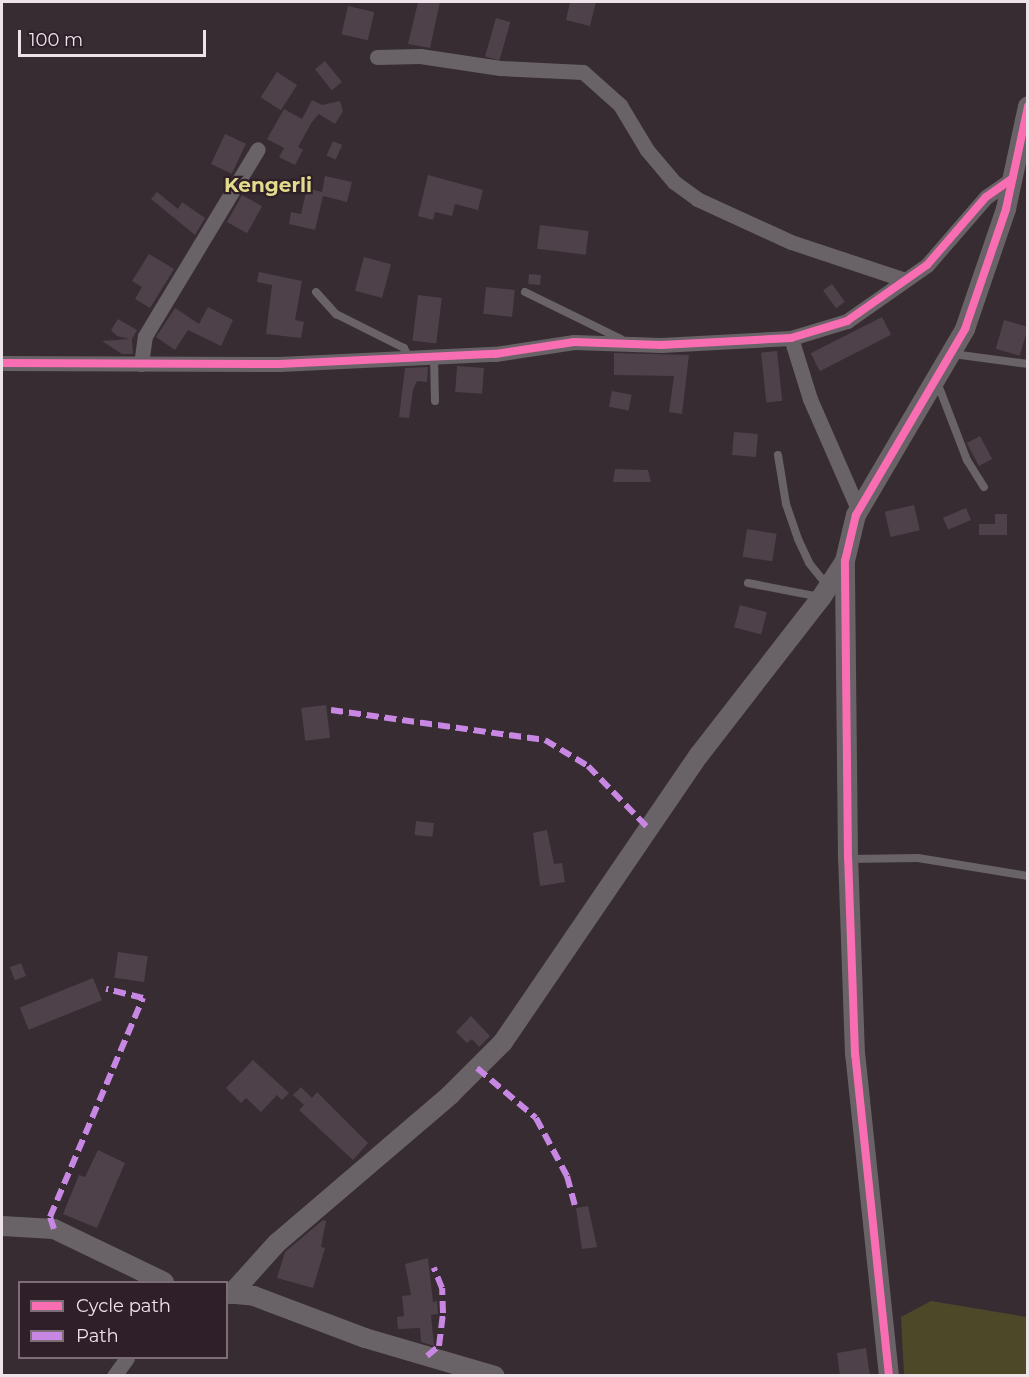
<!DOCTYPE html>
<html>
<head>
<meta charset="utf-8">
<style>
	body { margin:0 }
	#map { position:relative; width:1029px; height:1377px; overflow:hidden; background:#362c32; font-family:Montserrat,sans-serif }
	div>[style] { position:absolute }
	.green>* { inset:0; background:#4d4928 }
	.building>* { inset:0; background:#4f414a; transform-origin:0 0 }
	.service>* { height:8px; margin:-4px; padding:0 4px; transform-origin:4px; border-radius:4px; background:#696267 }
	.minor>* { height:15px; margin:-7.5px; padding:0 7.5px; transform-origin:7.5px; border-radius:7.5px; background:#696267 }
	.tertiary>* { height:20px; margin:-10px; padding:0 10px; transform-origin:10px; border-radius:10px; background:#696267 }
	.quiet>* { height:6px; margin-top:-3px; transform-origin:0; background:repeating-linear-gradient(90deg,#c787e3 0 12px,transparent 0 18px) }
	.cycleway>* { height:8px; margin:-4px; padding:0 4px; transform-origin:4px; border-radius:4px; background:#f96db3 }
	span { translate:-50% -50%; white-space:nowrap; text-align:center; line-height:1.15; -webkit-text-stroke:4.5px #2f1f29; paint-order:stroke }
	.neighbourhood-label { font-size:20px; color:#e2db8c; font-weight:700 }
	.frame { position:absolute; inset:0; border:3px solid #efe3ea; pointer-events:none }
	.legend { position:absolute; left:18px; top:1281px; width:210px; height:78px; box-sizing:border-box; background:#2f1f29; border:2px solid #7c6d76; margin:0; padding:8px 10px; list-style:none; font-size:18px; color:#efe3ea }
	.legend li { display:flex; align-items:center; gap:12px; height:30px }
	.legend b { width:30px; border:2px solid #7c6d76 }
	.scale { position:absolute; left:18px; top:30px; width:188px; height:27px; box-sizing:border-box; border:3px solid #efe3ea; border-top:0; padding-left:8px; font-size:18px; line-height:21px; white-space:nowrap; color:#efe3ea; -webkit-text-stroke:4px #2f1f29; paint-order:stroke }
</style>
</head>
<body>
<div id="map">
	<div class="green">
		<div style="clip-path:polygon(931px 1301px,1027px 1317px,1027px 1375px,904px 1375px,901px 1317px)"></div>
	</div>
	<div class="building">
		<div style="clip-path:polygon(418px 2px,440px 2px,430px 48px,408px 44px)"></div>
		<div style="clip-path:polygon(570px 2px,596px 2px,590px 26px,566px 20px)"></div>
		<div style="left:348px;top:6px;width:27px;height:29px;rotate:13deg"></div>
		<div style="left:496px;top:18px;width:15px;height:40px;rotate:16deg"></div>
		<div style="left:325px;top:61px;width:27px;height:13px;rotate:51deg"></div>
		<div style="left:277px;top:72px;width:24px;height:30px;rotate:33deg"></div>
		<div style="clip-path:polygon(312px 100px,322px 105px,340px 101px,343px 111px,335px 124px,319px 114px,312px 122px,298px 147px,303px 150px,295px 165px,279px 157px,284px 148px,267px 139px,284px 109px,302px 119px)"></div>
		<div style="left:225px;top:134px;width:23px;height:33px;rotate:25deg"></div>
		<div style="left:333px;top:141px;width:10px;height:16px;rotate:24deg"></div>
		<div style="clip-path:polygon(428px 175px,483px 190px,478px 210px,455px 204px,452px 216px,435px 212px,433px 220px,418px 216px)"></div>
		<div style="clip-path:polygon(325px 176px,352px 182px,347px 202px,323px 196px,315px 230px,289px 224px,291px 212px,301px 214px,307px 188px,322px 192px)"></div>
		<div style="clip-path:polygon(157px 192px,178px 209px,182px 202px,205px 218px,195px 235px,151px 199px)"></div>
		<div style="left:242px;top:195px;width:23px;height:31px;rotate:29deg"></div>
		<div style="left:540px;top:225px;width:49px;height:24px;rotate:7deg"></div>
		<div style="clip-path:polygon(149px 254px,174px 269px,150px 308px,135px 299px,142px 287px,132px 281px)"></div>
		<div style="left:364px;top:257px;width:28px;height:35px;rotate:15deg"></div>
		<div style="clip-path:polygon(259px 272px,302px 281px,295px 320px,304px 322px,301px 338px,266px 334px,272px 285px,257px 282px)"></div>
		<div style="left:529px;top:274px;width:12px;height:10px;rotate:5deg"></div>
		<div style="left:832px;top:284px;width:22px;height:11px;rotate:54deg"></div>
		<div style="left:486px;top:287px;width:29px;height:27px;rotate:6deg"></div>
		<div style="left:418px;top:295px;width:24px;height:46px;rotate:7deg"></div>
		<div style="clip-path:polygon(208px 307px,233px 320px,221px 346px,188px 330px,175px 350px,156px 337px,175px 308px,199px 324px)"></div>
		<div style="left:882px;top:317px;width:20px;height:80px;rotate:63deg"></div>
		<div style="clip-path:polygon(118px 319px,137px 330px,132px 339px,133px 354px,122px 354px,102px 341px,129px 339px,117px 336px,111px 330px)"></div>
		<div style="left:1004px;top:320px;width:25px;height:30px;rotate:16deg"></div>
		<div style="left:777px;top:351px;width:50px;height:16px;rotate:84deg"></div>
		<div style="clip-path:polygon(614px 353px,689px 355px,682px 414px,669px 412px,674px 376px,614px 375px)"></div>
		<div style="left:457px;top:366px;width:27px;height:26px;rotate:4deg"></div>
		<div style="clip-path:polygon(428px 367px,427px 382px,417px 381px,413px 390px,409px 418px,399px 417px,405px 368px)"></div>
		<div style="left:612px;top:391px;width:20px;height:16px;rotate:11deg"></div>
		<div style="left:734px;top:432px;width:24px;height:23px;rotate:5deg"></div>
		<div style="left:980px;top:436px;width:26px;height:15px;rotate:62deg"></div>
		<div style="clip-path:polygon(615px 469px,648px 470px,651px 482px,613px 482px)"></div>
		<div style="left:914px;top:505px;width:26px;height:30px;rotate:77deg"></div>
		<div style="left:966px;top:508px;width:13px;height:25px;rotate:67deg"></div>
		<div style="clip-path:polygon(995px 514px,1007px 514px,1007px 535px,979px 535px,979px 524px,995px 524px)"></div>
		<div style="left:747px;top:529px;width:30px;height:28px;rotate:9deg"></div>
		<div style="left:740px;top:605px;width:28px;height:23px;rotate:15deg"></div>
		<div style="left:326px;top:705px;width:33px;height:25px;rotate:83deg"></div>
		<div style="left:416px;top:821px;width:18px;height:14px;rotate:6deg"></div>
		<div style="clip-path:polygon(547px 830px,554px 864px,562px 863px,565px 882px,540px 886px,533px 833px)"></div>
		<div style="left:118px;top:952px;width:30px;height:26px;rotate:8deg"></div>
		<div style="left:21px;top:963px;width:14px;height:12px;rotate:69deg"></div>
		<div style="left:93px;top:978px;width:24px;height:79px;rotate:68deg"></div>
		<div style="clip-path:polygon(471px 1016px,490px 1036px,479px 1047px,472px 1039px,467px 1043px,456px 1032px)"></div>
		<div style="clip-path:polygon(253px 1060px,289px 1093px,282px 1100px,277px 1095px,261px 1112px,246px 1098px,241px 1103px,226px 1088px)"></div>
		<div style="clip-path:polygon(301px 1087px,312px 1098px,317px 1092px,368px 1143px,353px 1160px,299px 1110px,304px 1105px,293px 1095px)"></div>
		<div style="clip-path:polygon(98px 1150px,125px 1163px,97px 1228px,63px 1214px,79px 1175px,85px 1177px)"></div>
		<div style="clip-path:polygon(588px 1206px,597px 1247px,582px 1249px,576px 1208px)"></div>
		<div style="clip-path:polygon(323px 1220px,326px 1221px,321px 1247px,325px 1248px,313px 1288px,277px 1278px,285px 1252px)"></div>
		<div style="clip-path:polygon(428px 1258px,433px 1302px,437px 1301px,438px 1314px,431px 1315px,434px 1346px,421px 1342px,420px 1328px,398px 1329px,397px 1317px,404px 1316px,402px 1296px,411px 1295px,405px 1264px)"></div>
		<div style="clip-path:polygon(866px 1348px,870px 1376px,840px 1376px,837px 1353px)"></div>
	</div>
	<div class="service">
		<div style="left:316px;top:292px;width:30px;rotate:48deg"></div>
		<div style="left:336px;top:314px;width:76px;rotate:26.6deg"></div>
		<div style="left:404px;top:348px;width:11px;rotate:63deg"></div>
		<div style="left:525px;top:292px;width:107px;rotate:26.1deg"></div>
		<div style="left:953px;top:354px;width:76px;rotate:7.6deg"></div>
		<div style="left:434px;top:357px;width:44px;rotate:88.7deg"></div>
		<div style="left:937px;top:382px;width:84px;rotate:69deg"></div>
		<div style="left:967px;top:460px;width:32px;rotate:58deg"></div>
		<div style="left:778px;top:455px;width:50px;rotate:80.7deg"></div>
		<div style="left:786px;top:504px;width:37px;rotate:71deg"></div>
		<div style="left:798px;top:539px;width:26px;rotate:65deg"></div>
		<div style="left:809px;top:563px;width:28px;rotate:51deg"></div>
		<div style="left:748px;top:583px;width:73px;rotate:11deg"></div>
		<div style="left:848px;top:859px;width:70px;rotate:-0.8deg"></div>
		<div style="left:918px;top:858px;width:111px;rotate:9.3deg"></div>
	</div>
	<div class="minor">
		<div style="left:377px;top:57px;width:43px;rotate:-1.3deg"></div>
		<div style="left:420px;top:56px;width:81px;rotate:8.5deg"></div>
		<div style="left:500px;top:68px;width:83px;rotate:2.8deg"></div>
		<div style="left:583px;top:72px;width:50px;rotate:41.7deg"></div>
		<div style="left:620px;top:105px;width:52px;rotate:59deg"></div>
		<div style="left:647px;top:150px;width:42px;rotate:49.8deg"></div>
		<div style="left:674px;top:182px;width:29px;rotate:36deg"></div>
		<div style="left:697px;top:199px;width:103px;rotate:24.6deg"></div>
		<div style="left:791px;top:242px;width:120px;rotate:18.4deg"></div>
		<div style="left:791px;top:338px;width:64px;rotate:72.7deg"></div>
		<div style="left:810px;top:399px;width:122px;rotate:66.4deg"></div>
		<div style="left:2px;top:363px;width:277px;rotate:0.2deg"></div>
		<div style="left:279px;top:364px;width:216px;rotate:-2.7deg"></div>
		<div style="left:495px;top:354px;width:80px;rotate:-8.6deg"></div>
		<div style="left:574px;top:342px;width:87px;rotate:2deg"></div>
		<div style="left:661px;top:345px;width:130px;rotate:-3.1deg"></div>
		<div style="left:791px;top:338px;width:59px;rotate:-16.9deg"></div>
		<div style="left:847px;top:321px;width:98px;rotate:-35deg"></div>
		<div style="left:927px;top:265px;width:90px;rotate:-49.1deg"></div>
		<div style="left:986px;top:197px;width:32px;rotate:-35deg"></div>
		<div style="left:141px;top:364px;width:28px;rotate:-82deg"></div>
		<div style="left:145px;top:336px;width:218px;rotate:-58.9deg"></div>
		<div style="left:114px;top:1376px;width:22px;rotate:-54deg"></div>
	</div>
	<div class="tertiary">
		<div style="left:2px;top:1226px;width:52px;rotate:3.3deg"></div>
		<div style="left:54px;top:1229px;width:122px;rotate:25.7deg"></div>
		<div style="left:226px;top:1293px;width:28px;rotate:6deg"></div>
		<div style="left:254px;top:1296px;width:119px;rotate:20.7deg"></div>
		<div style="left:365px;top:1338px;width:135px;rotate:16.3deg"></div>
		<div style="left:231px;top:1294px;width:69px;rotate:-48deg"></div>
		<div style="left:277px;top:1243px;width:228px;rotate:-40.5deg"></div>
		<div style="left:450px;top:1095px;width:75px;rotate:-45deg"></div>
		<div style="left:503px;top:1042px;width:348px;rotate:-55.7deg"></div>
		<div style="left:699px;top:755px;width:199px;rotate:-52.2deg"></div>
		<div style="left:821px;top:598px;width:44px;rotate:-57deg"></div>
		<div style="left:889px;top:1376px;width:323px;rotate:-96deg"></div>
		<div style="left:855px;top:1055px;width:196px;rotate:-92deg"></div>
		<div style="left:848px;top:859px;width:298px;rotate:-90.6deg"></div>
		<div style="left:845px;top:561px;width:47px;rotate:-76.6deg"></div>
		<div style="left:856px;top:515px;width:216px;rotate:-59.6deg"></div>
		<div style="left:965px;top:329px;width:127px;rotate:-71.1deg"></div>
		<div style="left:1006px;top:209px;width:105px;rotate:-77.9deg"></div>
	</div>
	<div class="quiet">
		<div style="left:331px;top:710px;width:216px;rotate:8deg"></div>
		<div style="left:545px;top:740px;width:50px;rotate:31.2deg"></div>
		<div style="left:588px;top:766px;width:86px;rotate:45.9deg"></div>
		<div style="left:477px;top:1068px;width:77px;rotate:40.3deg"></div>
		<div style="left:536px;top:1118px;width:66px;rotate:61.9deg"></div>
		<div style="left:567px;top:1176px;width:30px;rotate:75deg"></div>
		<div style="left:54px;top:1229px;width:13px;rotate:-108deg"></div>
		<div style="left:50px;top:1217px;width:238px;rotate:-67deg"></div>
		<div style="left:143px;top:998px;width:38px;rotate:-166deg"></div>
		<div style="left:427px;top:1356px;width:16px;rotate:-40deg"></div>
		<div style="left:439px;top:1346px;width:33px;rotate:-83deg"></div>
		<div style="left:443px;top:1313px;width:25px;rotate:-92deg"></div>
		<div style="left:442px;top:1288px;width:22px;rotate:-112deg"></div>
	</div>
	<div class="cycleway">
		<div style="left:2px;top:363px;width:277px;rotate:0.2deg"></div>
		<div style="left:279px;top:364px;width:216px;rotate:-2.7deg"></div>
		<div style="left:495px;top:354px;width:80px;rotate:-8.6deg"></div>
		<div style="left:574px;top:342px;width:87px;rotate:2deg"></div>
		<div style="left:661px;top:345px;width:130px;rotate:-3.1deg"></div>
		<div style="left:791px;top:338px;width:59px;rotate:-16.9deg"></div>
		<div style="left:847px;top:321px;width:98px;rotate:-35deg"></div>
		<div style="left:927px;top:265px;width:90px;rotate:-49.1deg"></div>
		<div style="left:986px;top:197px;width:32px;rotate:-35deg"></div>
		<div style="left:889px;top:1376px;width:323px;rotate:-96deg"></div>
		<div style="left:855px;top:1055px;width:196px;rotate:-92deg"></div>
		<div style="left:848px;top:859px;width:298px;rotate:-90.6deg"></div>
		<div style="left:845px;top:561px;width:47px;rotate:-76.6deg"></div>
		<div style="left:856px;top:515px;width:216px;rotate:-59.6deg"></div>
		<div style="left:965px;top:329px;width:127px;rotate:-71.1deg"></div>
		<div style="left:1006px;top:209px;width:105px;rotate:-77.9deg"></div>
	</div>
	<div class="neighbourhood-label">
		<span style="left:268px;top:185px">Kengerli</span>
	</div>
	<div class="frame"></div>
	<ul class="legend">
	<li><b style="height:8px;background:#f96db3"></b>Cycle path</li>
	<li><b style="height:8px;background:#c787e3"></b>Path</li>
	</ul>
	<div class="scale">100 m</div>
</div>
</body>
</html>
